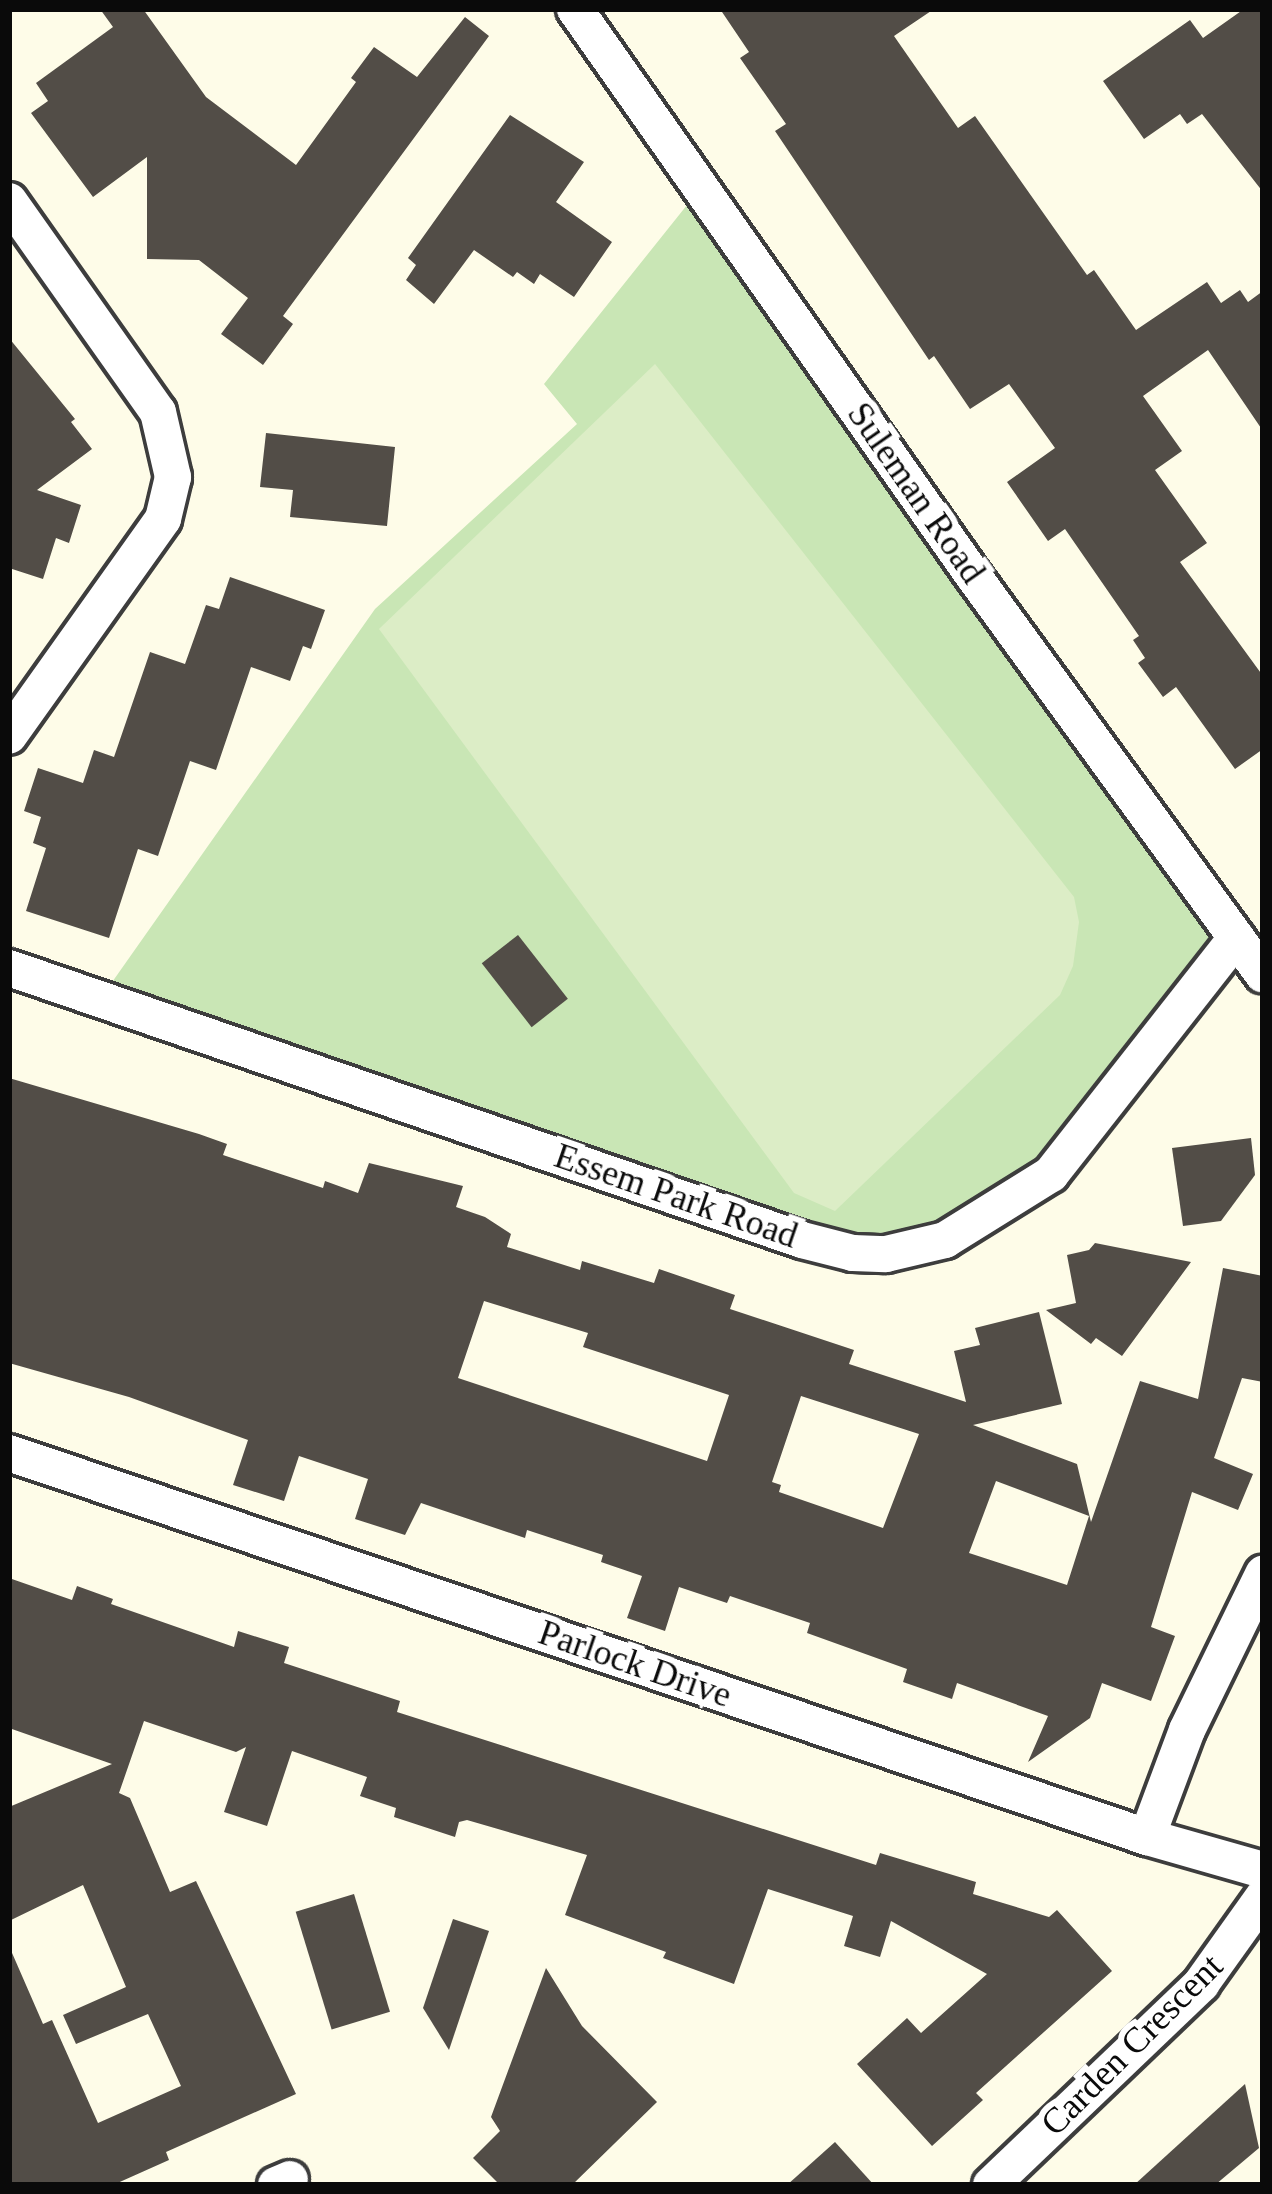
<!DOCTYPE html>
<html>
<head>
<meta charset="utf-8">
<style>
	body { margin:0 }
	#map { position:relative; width:1272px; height:2194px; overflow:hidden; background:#fefce8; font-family:"Times New Roman",serif }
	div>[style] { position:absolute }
	.green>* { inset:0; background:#c9e6b5 }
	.pitch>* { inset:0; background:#dcedc6 }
	.building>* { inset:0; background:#524d47; transform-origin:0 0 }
	.roads { filter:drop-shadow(3px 0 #3d3d3d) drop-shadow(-3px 0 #3d3d3d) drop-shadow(0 3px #3d3d3d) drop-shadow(0 -3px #3d3d3d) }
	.minor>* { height:36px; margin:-18px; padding:0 18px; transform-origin:18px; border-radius:18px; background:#fff }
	span { translate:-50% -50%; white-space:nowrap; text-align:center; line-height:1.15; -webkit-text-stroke:12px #fff; paint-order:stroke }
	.street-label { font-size:36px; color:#0a0a0a }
	.frame { position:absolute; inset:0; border:12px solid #0a0a0a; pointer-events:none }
</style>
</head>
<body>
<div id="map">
	<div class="green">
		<div style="clip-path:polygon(699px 190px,1230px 935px,1092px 1106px,1019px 1177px,981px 1206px,916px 1235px,852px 1242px,103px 995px,375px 609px,577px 424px,544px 384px)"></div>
	</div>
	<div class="pitch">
		<div style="clip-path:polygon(655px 364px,1074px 897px,1079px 922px,1073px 966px,1060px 995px,835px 1211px,794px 1193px,379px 629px)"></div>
	</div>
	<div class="building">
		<div style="clip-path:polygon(100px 9px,143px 9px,206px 97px,296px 165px,356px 82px,351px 78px,374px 47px,417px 77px,465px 17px,489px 36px,283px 316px,293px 324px,263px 365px,221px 334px,248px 298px,199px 260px,147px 259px,147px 157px,93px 197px,31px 113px,48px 101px,36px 83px,113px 27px)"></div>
		<div style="clip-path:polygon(720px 9px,934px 9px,894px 36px,958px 128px,975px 116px,1087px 275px,1094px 270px,1136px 330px,1207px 282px,1221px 303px,1240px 290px,1248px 302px,1263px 291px,1263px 431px,1208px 350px,1143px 396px,1182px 451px,1155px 470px,1207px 543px,1180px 562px,1263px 676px,1263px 749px,1235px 769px,1176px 687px,1163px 697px,1138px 663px,1145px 658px,1133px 640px,1139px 636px,1065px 529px,1048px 541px,1007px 482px,1055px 448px,1009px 384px,970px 409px,934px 356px,929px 360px,775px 131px,786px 124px,740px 58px,749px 52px)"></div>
		<div style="clip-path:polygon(1244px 9px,1263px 9px,1263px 192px,1202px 114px,1187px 124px,1180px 114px,1144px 139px,1103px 81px,1190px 20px,1203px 38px)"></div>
		<div style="clip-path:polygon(510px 115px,584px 162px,556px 202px,612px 242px,574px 297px,540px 274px,534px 284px,517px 272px,513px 277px,474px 250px,434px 304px,406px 280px,416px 265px,408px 258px)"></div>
		<div style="clip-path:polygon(9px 338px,75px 419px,71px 422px,92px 449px,37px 490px,81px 505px,69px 543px,56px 538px,43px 579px,9px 568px)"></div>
		<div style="clip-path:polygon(266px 433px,395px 447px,387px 526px,290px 517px,293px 490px,260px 487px)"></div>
		<div style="clip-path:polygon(230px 577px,325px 610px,311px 649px,303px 646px,290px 681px,251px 667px,216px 770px,190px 761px,158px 856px,138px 849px,109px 938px,26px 911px,46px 848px,33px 843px,41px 817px,24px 811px,38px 768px,83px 783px,94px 750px,114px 757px,150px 652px,185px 664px,206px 605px,219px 609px)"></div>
		<div style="left:518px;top:935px;width:81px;height:46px;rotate:52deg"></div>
		<div style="clip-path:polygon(evenodd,9px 1078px,199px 1134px,227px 1144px,223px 1155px,323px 1188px,325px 1181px,358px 1193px,369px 1163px,463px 1186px,456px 1207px,485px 1217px,511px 1234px,507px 1247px,580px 1270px,582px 1261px,654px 1283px,659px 1269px,735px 1295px,730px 1309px,854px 1350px,849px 1364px,966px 1402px,954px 1351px,980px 1345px,975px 1328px,1039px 1312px,1062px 1404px,973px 1425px,1077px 1464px,1091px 1522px,1140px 1381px,1198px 1399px,1223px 1268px,1263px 1276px,1263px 1382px,1242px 1378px,1214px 1458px,1253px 1474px,1238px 1510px,1192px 1492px,1151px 1627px,1175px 1636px,1151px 1701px,1102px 1683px,1090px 1718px,1028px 1762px,1048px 1716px,957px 1683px,952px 1699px,903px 1682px,907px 1669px,807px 1633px,810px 1623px,730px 1596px,727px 1603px,679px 1587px,665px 1631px,627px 1618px,642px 1576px,601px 1562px,603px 1555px,527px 1530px,525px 1538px,421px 1503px,405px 1535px,355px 1519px,368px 1479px,299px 1456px,284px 1501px,233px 1485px,248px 1440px,129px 1397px,9px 1363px,9px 1078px,484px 1301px,588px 1333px,583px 1347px,729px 1395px,707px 1461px,458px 1378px,484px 1301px,9px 1078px,801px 1396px,919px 1434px,883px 1528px,779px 1492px,781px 1485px,772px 1482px,801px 1396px,9px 1078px,996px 1481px,1089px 1516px,1067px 1585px,969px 1553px,996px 1481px)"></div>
		<div style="clip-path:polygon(1251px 1138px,1255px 1175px,1221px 1221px,1183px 1226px,1172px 1148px)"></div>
		<div style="clip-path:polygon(1095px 1243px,1191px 1262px,1122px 1356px,1096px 1338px,1091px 1344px,1046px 1310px,1076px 1303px,1067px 1255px,1089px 1250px)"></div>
		<div style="clip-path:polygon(9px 1578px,72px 1600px,77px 1586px,113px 1599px,111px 1604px,234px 1647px,238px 1631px,289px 1647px,284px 1663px,400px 1701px,397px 1712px,876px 1865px,880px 1853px,976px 1882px,973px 1894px,1049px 1917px,1057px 1910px,1112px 1971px,976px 2093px,983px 2100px,932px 2146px,857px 2064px,907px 2018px,921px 2033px,987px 1974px,891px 1921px,880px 1957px,844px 1946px,853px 1916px,768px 1889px,734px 1984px,663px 1958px,666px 1952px,565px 1915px,587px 1855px,467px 1820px,459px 1822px,455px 1837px,394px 1817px,396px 1808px,360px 1796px,367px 1777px,292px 1751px,267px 1826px,224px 1812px,246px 1747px,236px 1752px,144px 1721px,119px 1793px,130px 1798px,170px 1892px,196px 1881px,296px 2094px,166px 2152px,169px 2160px,113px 2185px,9px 2185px,9px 1946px,43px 2024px,52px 2020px,98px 2123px,181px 2086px,148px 2014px,76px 2044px,63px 2015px,126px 1987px,83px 1885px,9px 1921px,9px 1807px,112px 1764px,9px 1728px)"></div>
		<div style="left:354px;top:1894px;width:123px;height:61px;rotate:73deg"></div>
		<div style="clip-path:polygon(453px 1919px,489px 1931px,449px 2050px,423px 2008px)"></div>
		<div style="clip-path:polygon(546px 1968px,582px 2026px,657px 2102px,572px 2185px,500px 2185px,473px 2158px,500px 2131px,491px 2117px)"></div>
		<div style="clip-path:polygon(1245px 2084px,1259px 2148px,1215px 2185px,1134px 2185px)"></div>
		<div style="clip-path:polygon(835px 2142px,874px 2185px,787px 2185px)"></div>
	</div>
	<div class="roads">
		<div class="minor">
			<div style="left:575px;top:9px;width:691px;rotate:54.91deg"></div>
			<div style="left:972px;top:574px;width:495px;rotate:54deg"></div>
			<div style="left:9px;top:201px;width:258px;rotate:54.8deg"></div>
			<div style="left:158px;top:412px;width:67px;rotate:77deg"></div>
			<div style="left:173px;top:477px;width:43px;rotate:103.4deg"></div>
			<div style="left:163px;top:519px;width:266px;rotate:125.4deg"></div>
			<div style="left:9px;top:968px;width:838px;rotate:18.93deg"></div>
			<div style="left:802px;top:1240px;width:53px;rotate:14.3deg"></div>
			<div style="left:853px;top:1253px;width:33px;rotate:2deg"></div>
			<div style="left:886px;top:1254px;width:61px;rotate:-13.3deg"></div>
			<div style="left:945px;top:1240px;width:125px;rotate:-31.9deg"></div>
			<div style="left:1051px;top:1174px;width:300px;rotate:-51.9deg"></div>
			<div style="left:9px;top:1453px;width:1201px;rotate:18.65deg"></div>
			<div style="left:1147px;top:1837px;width:121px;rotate:15.9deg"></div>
			<div style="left:1147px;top:1837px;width:114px;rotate:-69.5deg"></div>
			<div style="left:1187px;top:1730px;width:174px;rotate:-64deg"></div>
			<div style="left:276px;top:2185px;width:15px;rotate:-23deg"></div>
			<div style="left:991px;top:2185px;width:291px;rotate:-43.7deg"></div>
			<div style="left:1201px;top:1984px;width:107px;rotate:-54.5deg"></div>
		</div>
	</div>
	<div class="street-label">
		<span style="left:916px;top:493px;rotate:55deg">Suleman Road</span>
		<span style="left:676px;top:1196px;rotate:19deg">Essem Park Road</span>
		<span style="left:635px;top:1664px;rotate:19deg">Parlock Drive</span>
		<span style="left:1132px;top:2045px;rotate:-45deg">Carden Crescent</span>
	</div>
	<div class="frame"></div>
</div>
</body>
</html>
